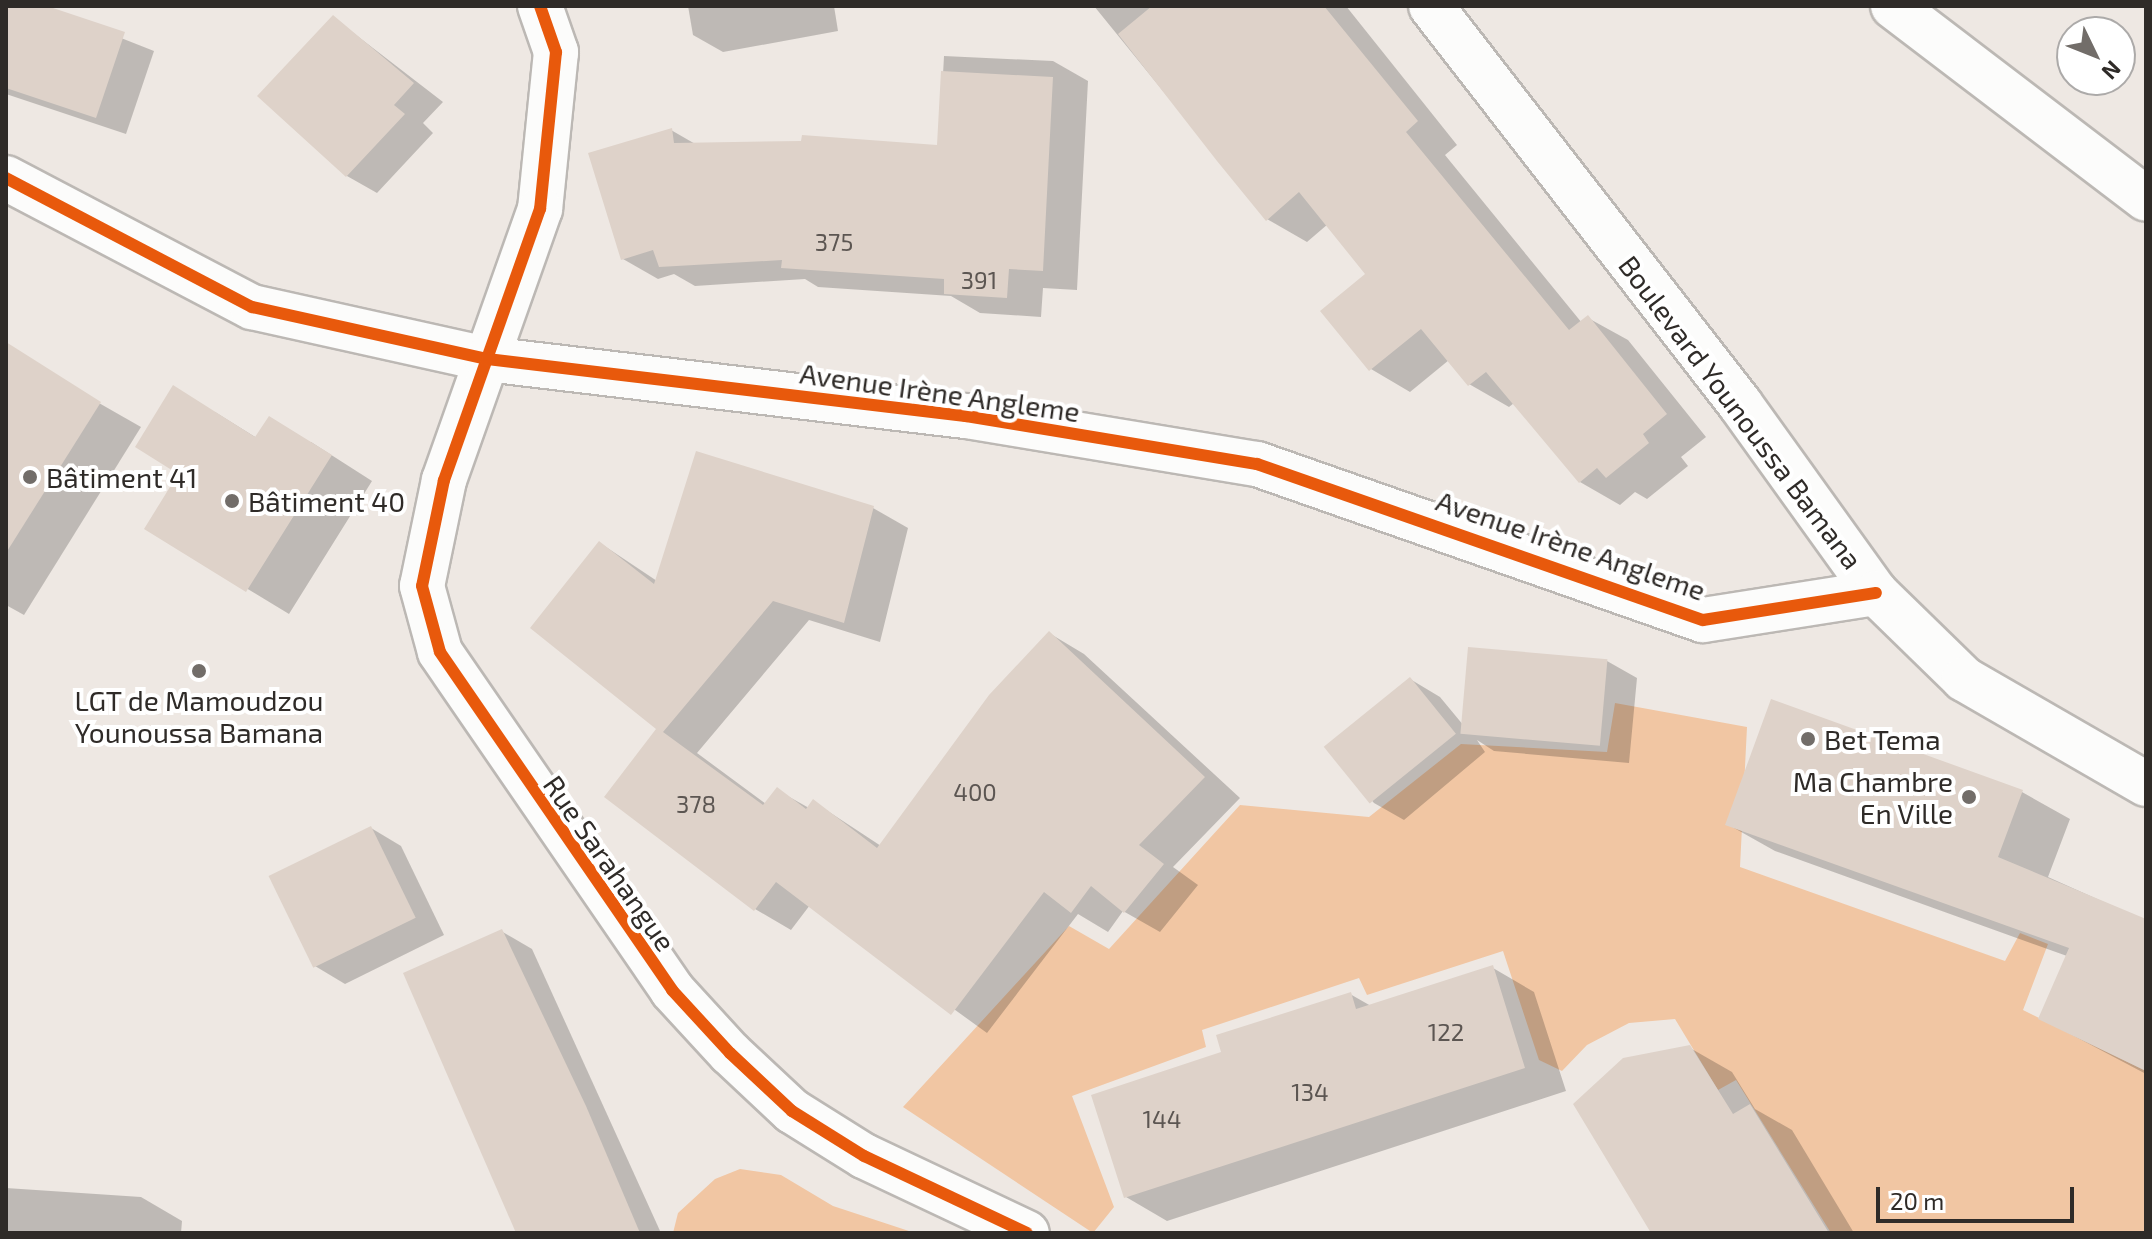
<!DOCTYPE html>
<html>
<head>
<meta charset="utf-8">
<style>
	body { margin:0 }
	#map { position:relative; width:2152px; height:1239px; overflow:hidden; background:#eee8e3; font-family:"Exo 2",sans-serif }
	div>[style] { position:absolute }
	.green>* { inset:0; background:#f1c6a3 }
	.shadow>* { inset:0; background:#0003 }
	.building>* { inset:0; background:#ded2c9; transform-origin:0 0 }
	.roads { filter:drop-shadow(2px 0 #bcb8b4) drop-shadow(-2px 0 #bcb8b4) drop-shadow(0 2px #bcb8b4) drop-shadow(0 -2px #bcb8b4) }
	.minor>* { height:44px; margin:-22px; padding:0 22px; transform-origin:22px; border-radius:22px; background:#fcfcfb }
	.secondary>* { height:44px; margin:-22px; padding:0 22px; transform-origin:22px; border-radius:22px; background:#fcfcfb }
	.cycleway>* { height:12px; margin:-6px; padding:0 6px; transform-origin:6px; border-radius:6px; background:#e8590c }
	.dots>* { width:22px; height:22px; translate:-50% -50%; box-sizing:border-box; border:4px solid #fff; border-radius:50% }
	span { translate:-50% -50%; white-space:nowrap; text-align:center; line-height:1.15; -webkit-text-stroke:8px #fff; paint-order:stroke }
	.number-label { font-size:24px; color:#5c5652 }
	.number-label span { -webkit-text-stroke-width:0 }
	.street-label { font-size:28px; color:#2f2b28 }
	.poi-label { font-size:28px; color:#2f2b28 }
	.left { translate:0 -50%; text-align:left }
	.right { translate:-100% -50%; text-align:right }
	.frame { position:absolute; inset:0; border:8px solid #2f2b28; pointer-events:none }
	.north { position:absolute; left:2056px; top:16px; width:80px; height:80px; box-sizing:border-box; background:#fff; border:2px solid #acaaa9; border-radius:50%; rotate:133deg; font-size:22px; font-weight:700; line-height:32px; text-align:center; color:#2f2b28 }
	.north::after { content:''; display:block; margin:auto; width:28px; height:36px; background:#726d69; clip-path:polygon(50% 0,100% 100%,50% 72%,0 100%) }
	.scale { position:absolute; left:1876px; top:1187px; width:198px; height:36px; box-sizing:border-box; border:4px solid #2f2b28; border-top:0; padding-left:10px; font-size:24px; line-height:28px; white-space:nowrap; color:#2f2b28; -webkit-text-stroke:6px #fff; paint-order:stroke }
</style>
</head>
<body>
<div id="map">
	<div class="green">
		<div style="clip-path:polygon(1615px 703px,1747px 727px,1740px 867px,2005px 961px,2020px 933px,2048px 944px,2023px 1010px,2146px 1071px,2146px 1233px,1831px 1233px,1736px 1080px,1718px 1090px,1675px 1019px,1629px 1023px,1587px 1045px,1562px 1071px,1539px 1060px,1503px 951px,1367px 995px,1359px 978px,1202px 1030px,1206px 1047px,1072px 1096px,1114px 1207px,1093px 1233px,903px 1107px,1069px 926px,1109px 949px,1240px 805px,1369px 817px,1461px 744px,1607px 752px)"></div>
		<div style="clip-path:polygon(740px 1169px,781px 1175px,833px 1206px,915px 1233px,673px 1233px,678px 1213px,715px 1179px)"></div>
	</div>
	<div class="shadow">
		<div style="clip-path:polygon(6px 6px,40px 6px,154px 51px,126px 134px,6px 94px)"></div>
		<div style="clip-path:polygon(688px 6px,834px 6px,838px 31px,723px 52px,693px 35px)"></div>
		<div style="clip-path:polygon(1094px 6px,1346px 6px,1457px 145px,1445px 155px,1582px 323px,1588px 318px,1628px 340px,1706px 437px,1681px 457px,1688px 466px,1647px 499px,1635px 492px,1620px 505px,1580px 482px,1514px 403px,1509px 407px,1469px 384px,1449px 360px,1410px 392px,1371px 369px,1368px 274px,1328px 224px,1307px 242px,1267px 219px)"></div>
		<div style="clip-path:polygon(334px 18px,443px 102px,423px 123px,433px 133px,377px 193px,347px 176px)"></div>
		<div style="clip-path:polygon(944px 56px,1053px 61px,1088px 81px,1077px 290px,1043px 288px,1041px 317px,980px 313px,951px 296px,818px 287px,805px 279px,695px 286px,674px 274px,658px 279px,623px 259px,671px 130px,697px 145px,939px 147px)"></div>
		<div style="clip-path:polygon(6px 350px,141px 427px,24px 615px,6px 605px)"></div>
		<div style="clip-path:polygon(215px 412px,257px 438px,311px 442px,372px 481px,289px 614px,147px 528px)"></div>
		<div style="clip-path:polygon(873px 508px,908px 528px,880px 642px,809px 620px,697px 753px,766px 804px,777px 790px,809px 808px,814px 802px,881px 846px,1049px 633px,1084px 654px,1240px 798px,1173px 867px,1198px 885px,1160px 932px,1123px 911px,1108px 932px,1078px 914px,987px 1033px,810px 905px,791px 930px,755px 909px,606px 797px,659px 728px,600px 543px,657px 581px)"></div>
		<div style="clip-path:polygon(1607px 661px,1637px 678px,1629px 763px,1494px 751px,1477px 740px,1485px 752px,1404px 820px,1374px 803px,1328px 749px,1410px 679px,1440px 697px,1464px 726px)"></div>
		<div style="clip-path:polygon(2022px 792px,2070px 819px,2048px 877px,2146px 921px,2146px 1074px,2040px 1018px,2067px 956px,1775px 851px,1727px 824px)"></div>
		<div style="clip-path:polygon(371px 828px,401px 846px,444px 935px,345px 984px,315px 966px)"></div>
		<div style="clip-path:polygon(501px 931px,532px 949px,661px 1233px,518px 1233px)"></div>
		<div style="clip-path:polygon(1493px 968px,1534px 992px,1566px 1091px,1167px 1221px,1126px 1197px,1223px 1054px,1350px 994px,1371px 1006px)"></div>
		<div style="clip-path:polygon(1690px 1048px,1732px 1072px,1755px 1109px,1792px 1130px,1854px 1233px,1653px 1233px)"></div>
		<div style="clip-path:polygon(6px 1188px,141px 1197px,182px 1221px,181px 1233px,6px 1233px)"></div>
	</div>
	<div class="building">
		<div style="clip-path:polygon(6px 6px,47px 6px,125px 32px,96px 118px,6px 88px)"></div>
		<div style="clip-path:polygon(1152px 6px,1324px 6px,1418px 121px,1406px 132px,1569px 330px,1588px 315px,1667px 414px,1643px 434px,1649px 443px,1606px 478px,1597px 468px,1579px 483px,1486px 372px,1468px 386px,1421px 329px,1369px 371px,1320px 311px,1365px 274px,1299px 192px,1266px 221px,1217px 161px,1118px 34px)"></div>
		<div style="clip-path:polygon(333px 15px,414px 83px,394px 105px,405px 114px,346px 177px,257px 96px)"></div>
		<div style="clip-path:polygon(941px 71px,1053px 77px,1043px 271px,1009px 269px,1007px 298px,944px 294px,944px 279px,781px 268px,782px 260px,659px 267px,653px 250px,621px 260px,588px 153px,672px 128px,674px 143px,801px 141px,802px 135px,937px 145px)"></div>
		<div style="clip-path:polygon(6px 342px,101px 402px,6px 553px)"></div>
		<div style="clip-path:polygon(173px 385px,255px 437px,269px 416px,332px 455px,246px 592px,144px 529px,178px 474px,135px 447px)"></div>
		<div style="clip-path:polygon(696px 451px,874px 506px,844px 623px,773px 601px,663px 732px,763px 805px,777px 787px,806px 809px,813px 799px,877px 848px,989px 695px,1049px 631px,1205px 777px,1139px 845px,1164px 864px,1124px 913px,1091px 886px,1071px 913px,1044px 892px,951px 1015px,776px 882px,754px 911px,604px 797px,656px 729px,530px 628px,599px 541px,654px 584px)"></div>
		<div style="left:1468px;top:647px;width:140px;height:87px;rotate:5deg"></div>
		<div style="left:1410px;top:677px;width:73px;height:111px;rotate:51deg"></div>
		<div style="clip-path:polygon(1771px 699px,2023px 790px,1998px 857px,2146px 919px,2146px 1071px,2038px 1019px,2069px 948px,1725px 825px)"></div>
		<div style="left:371px;top:826px;width:102px;height:114px;rotate:64deg"></div>
		<div style="clip-path:polygon(502px 929px,586px 1106px,640px 1233px,516px 1233px,403px 973px)"></div>
		<div style="clip-path:polygon(1493px 965px,1525px 1068px,1124px 1198px,1091px 1095px,1221px 1052px,1216px 1035px,1351px 992px,1356px 1009px)"></div>
		<div style="clip-path:polygon(1690px 1045px,1733px 1114px,1750px 1104px,1829px 1233px,1651px 1233px,1573px 1104px,1623px 1058px)"></div>
	</div>
	<div class="roads">
		<div class="minor">
			<div style="left:540px;top:6px;width:49px;rotate:70.8deg"></div>
			<div style="left:556px;top:52px;width:158px;rotate:95.8deg"></div>
			<div style="left:540px;top:209px;width:288px;rotate:109.5deg"></div>
			<div style="left:444px;top:480px;width:108px;rotate:101.7deg"></div>
			<div style="left:422px;top:586px;width:68px;rotate:74.7deg"></div>
			<div style="left:440px;top:652px;width:410px;rotate:55.5deg"></div>
			<div style="left:672px;top:990px;width:86px;rotate:47.4deg"></div>
			<div style="left:730px;top:1053px;width:85px;rotate:43.1deg"></div>
			<div style="left:792px;top:1111px;width:85px;rotate:32deg"></div>
			<div style="left:864px;top:1156px;width:180px;rotate:25.3deg"></div>
			<div style="left:1893px;top:6px;width:318px;rotate:37.3deg"></div>
			<div style="left:6px;top:178px;width:278px;rotate:27.7deg"></div>
			<div style="left:252px;top:307px;width:241px;rotate:12.5deg"></div>
			<div style="left:487px;top:359px;width:482px;rotate:6.8deg"></div>
			<div style="left:966px;top:416px;width:295px;rotate:9.4deg"></div>
			<div style="left:1257px;top:464px;width:472px;rotate:19.3deg"></div>
			<div style="left:1703px;top:620px;width:175px;rotate:-8.9deg"></div>
		</div>
		<div class="secondary">
			<div style="left:1431px;top:6px;width:504px;rotate:52.17deg"></div>
			<div style="left:1740px;top:404px;width:233px;rotate:54.3deg"></div>
			<div style="left:1876px;top:593px;width:123px;rotate:44.3deg"></div>
			<div style="left:1964px;top:679px;width:210px;rotate:30deg"></div>
		</div>
	</div>
	<div class="cycleway">
		<div style="left:540px;top:6px;width:49px;rotate:70.8deg"></div>
		<div style="left:556px;top:52px;width:158px;rotate:95.8deg"></div>
		<div style="left:540px;top:209px;width:288px;rotate:109.5deg"></div>
		<div style="left:444px;top:480px;width:108px;rotate:101.7deg"></div>
		<div style="left:422px;top:586px;width:68px;rotate:74.7deg"></div>
		<div style="left:440px;top:652px;width:410px;rotate:55.5deg"></div>
		<div style="left:672px;top:990px;width:86px;rotate:47.4deg"></div>
		<div style="left:730px;top:1053px;width:85px;rotate:43.1deg"></div>
		<div style="left:792px;top:1111px;width:85px;rotate:32deg"></div>
		<div style="left:864px;top:1156px;width:180px;rotate:25.3deg"></div>
		<div style="left:6px;top:178px;width:278px;rotate:27.7deg"></div>
		<div style="left:252px;top:307px;width:241px;rotate:12.5deg"></div>
		<div style="left:487px;top:359px;width:482px;rotate:6.8deg"></div>
		<div style="left:966px;top:416px;width:295px;rotate:9.4deg"></div>
		<div style="left:1257px;top:464px;width:472px;rotate:19.3deg"></div>
		<div style="left:1703px;top:620px;width:175px;rotate:-8.9deg"></div>
	</div>
	<div class="dots">
		<div style="left:30px;top:477px;background:#726d69"></div>
		<div style="left:232px;top:501px;background:#726d69"></div>
		<div style="left:199px;top:671px;background:#726d69"></div>
		<div style="left:1808px;top:739px;background:#726d69"></div>
		<div style="left:1969px;top:797px;background:#726d69"></div>
	</div>
	<div class="number-label">
		<span style="left:834px;top:242px">375</span>
		<span style="left:979px;top:280px">391</span>
		<span style="left:975px;top:792px">400</span>
		<span style="left:696px;top:804px">378</span>
		<span style="left:1446px;top:1032px">122</span>
		<span style="left:1310px;top:1092px">134</span>
		<span style="left:1162px;top:1119px">144</span>
	</div>
	<div class="street-label">
		<span style="left:940px;top:392px;rotate:8deg">Avenue Irène Angleme</span>
		<span style="left:1741px;top:412px;rotate:53deg">Boulevard Younoussa Bamana</span>
		<span style="left:1571px;top:545px;rotate:19deg">Avenue Irène Angleme</span>
		<span style="left:610px;top:863px;rotate:55deg">Rue Sarahangue</span>
	</div>
	<div class="poi-label">
		<span class="left" style="left:46px;top:477px">Bâtiment 41</span>
		<span class="left" style="left:248px;top:501px">Bâtiment 40</span>
		<span style="left:199px;top:716px">LGT de Mamoudzou<br>Younoussa Bamana</span>
		<span class="left" style="left:1824px;top:739px">Bet Tema</span>
		<span class="right" style="left:1953px;top:797px">Ma Chambre<br>En Ville</span>
	</div>
	<div class="frame"></div>
	<div class="north">N</div>
	<div class="scale">20 m</div>
</div>
</body>
</html>
